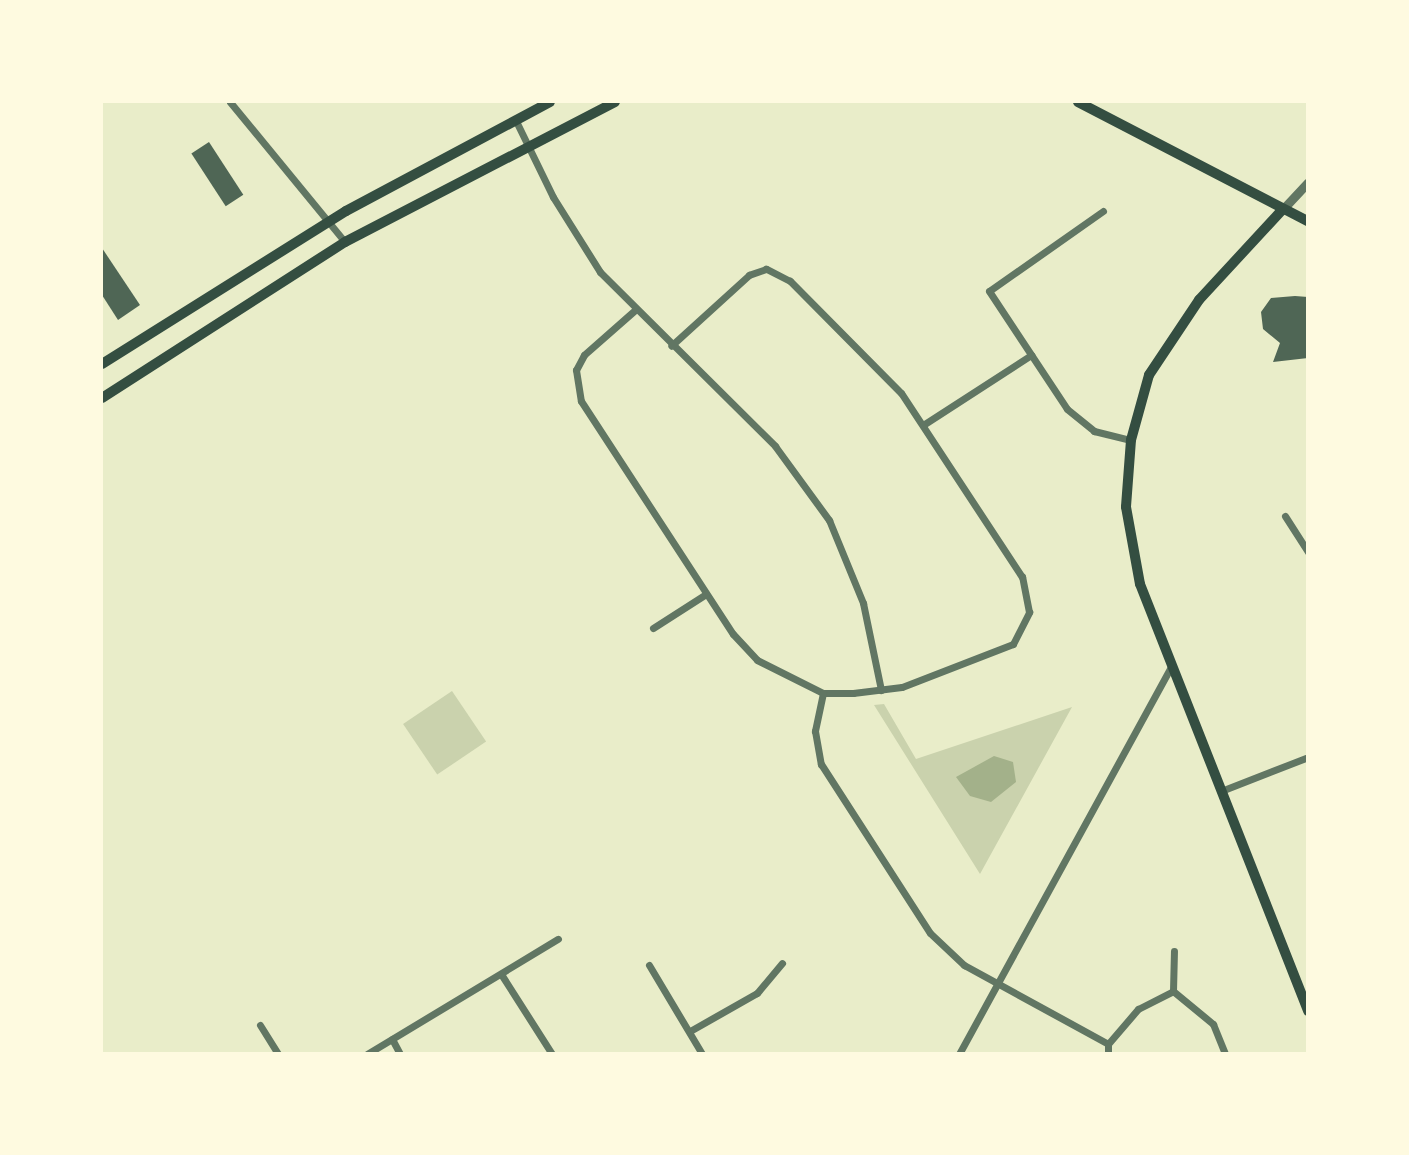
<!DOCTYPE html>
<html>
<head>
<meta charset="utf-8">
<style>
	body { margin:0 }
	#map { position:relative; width:1409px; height:1155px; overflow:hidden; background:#e9edc9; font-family:"PT Sans Narrow",sans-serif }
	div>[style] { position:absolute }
	.green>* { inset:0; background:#cad2ad; transform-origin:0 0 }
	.water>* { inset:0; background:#a3b18a }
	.building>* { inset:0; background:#4f6655; transform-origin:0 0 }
	.minor>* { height:7px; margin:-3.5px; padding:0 3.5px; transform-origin:3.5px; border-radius:3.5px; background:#617663 }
	.tertiary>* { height:9px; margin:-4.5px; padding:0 4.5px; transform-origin:4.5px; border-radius:4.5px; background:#617663 }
	.secondary>* { height:10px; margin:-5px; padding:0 5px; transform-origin:5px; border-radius:5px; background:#344e41 }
	.primary>* { height:10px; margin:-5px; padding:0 5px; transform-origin:5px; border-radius:5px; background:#344e41 }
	span { translate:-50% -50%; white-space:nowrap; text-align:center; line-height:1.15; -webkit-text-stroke:7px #fefae0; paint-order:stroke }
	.frame { position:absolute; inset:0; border:103px solid #fefae0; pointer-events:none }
</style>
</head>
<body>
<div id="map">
	<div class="green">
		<div style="left:452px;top:691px;width:61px;height:59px;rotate:56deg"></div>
		<div style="clip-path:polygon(884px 704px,916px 759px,1072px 707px,980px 874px,874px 705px)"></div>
	</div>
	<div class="water">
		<div style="clip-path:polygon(994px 756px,1013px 762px,1016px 782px,991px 802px,970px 796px,956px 777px)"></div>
	</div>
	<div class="building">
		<div style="left:209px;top:142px;width:63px;height:21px;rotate:57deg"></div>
		<div style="clip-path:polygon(102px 248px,140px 305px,118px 320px,102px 295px)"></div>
		<div style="clip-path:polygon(1295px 296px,1308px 297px,1308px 358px,1273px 362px,1280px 343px,1263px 329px,1261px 312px,1271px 298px)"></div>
	</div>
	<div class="minor">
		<div style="left:230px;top:102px;width:181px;rotate:50.6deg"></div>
		<div style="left:515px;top:119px;width:87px;rotate:64deg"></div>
		<div style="left:553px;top:197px;width:89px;rotate:57.9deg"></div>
		<div style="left:600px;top:272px;width:247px;rotate:44.8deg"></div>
		<div style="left:775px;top:446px;width:92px;rotate:53.9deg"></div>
		<div style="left:829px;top:520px;width:90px;rotate:67.7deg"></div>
		<div style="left:863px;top:603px;width:89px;rotate:78.3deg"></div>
		<div style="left:1103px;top:211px;width:139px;rotate:144.9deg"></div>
		<div style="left:989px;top:291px;width:141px;rotate:56.5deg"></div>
		<div style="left:1067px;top:409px;width:35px;rotate:39deg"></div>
		<div style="left:1094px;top:431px;width:38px;rotate:14deg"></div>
		<div style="left:635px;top:310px;width:68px;rotate:138.6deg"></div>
		<div style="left:584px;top:355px;width:17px;rotate:118deg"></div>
		<div style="left:576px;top:370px;width:31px;rotate:81deg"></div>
		<div style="left:581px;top:401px;width:278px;rotate:56.9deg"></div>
		<div style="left:733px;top:634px;width:35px;rotate:47deg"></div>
		<div style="left:757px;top:660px;width:74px;rotate:26.6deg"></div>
		<div style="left:823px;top:693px;width:30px"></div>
		<div style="left:853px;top:693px;width:49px;rotate:-7deg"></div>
		<div style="left:902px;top:687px;width:119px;rotate:-21.2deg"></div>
		<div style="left:1013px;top:644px;width:36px;rotate:-63deg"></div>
		<div style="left:1029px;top:612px;width:36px;rotate:-101deg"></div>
		<div style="left:1022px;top:577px;width:220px;rotate:-123.3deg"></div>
		<div style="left:901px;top:393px;width:158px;rotate:-134.7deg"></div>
		<div style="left:790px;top:281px;width:27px;rotate:-153deg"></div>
		<div style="left:766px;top:269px;width:18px;rotate:161deg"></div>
		<div style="left:749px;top:275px;width:105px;rotate:137.7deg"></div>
		<div style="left:923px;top:425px;width:129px;rotate:-32.9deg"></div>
		<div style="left:1285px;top:516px;width:43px;rotate:57.4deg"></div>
		<div style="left:653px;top:628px;width:63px;rotate:-32.7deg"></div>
		<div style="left:823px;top:693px;width:39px;rotate:102deg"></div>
		<div style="left:815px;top:731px;width:34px;rotate:80deg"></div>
		<div style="left:821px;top:764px;width:201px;rotate:57.2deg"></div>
		<div style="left:930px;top:933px;width:47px;rotate:43.3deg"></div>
		<div style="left:964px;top:965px;width:164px;rotate:28.7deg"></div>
		<div style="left:1221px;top:791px;width:93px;rotate:-21.3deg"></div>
		<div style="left:649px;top:965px;width:104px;rotate:59.2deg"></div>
		<div style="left:501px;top:974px;width:95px;rotate:57.5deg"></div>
		<div style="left:1173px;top:991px;width:52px;rotate:39.5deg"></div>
		<div style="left:1213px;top:1024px;width:32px;rotate:68deg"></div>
		<div style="left:1173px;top:991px;width:40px;rotate:-88.6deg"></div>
		<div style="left:260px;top:1025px;width:34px;rotate:58deg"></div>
		<div style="left:690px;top:1031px;width:77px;rotate:-29.6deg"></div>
		<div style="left:757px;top:993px;width:39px;rotate:-50deg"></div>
		<div style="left:392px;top:1039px;width:17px;rotate:62deg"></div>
		<div style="left:367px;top:1054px;width:223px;rotate:-31.1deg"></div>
		<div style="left:959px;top:1054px;width:442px;rotate:-61.3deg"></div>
		<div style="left:1108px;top:1054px;width:10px;rotate:-90deg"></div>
		<div style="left:1108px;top:1044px;width:46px;rotate:-49.4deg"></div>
		<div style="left:1138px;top:1009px;width:39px;rotate:-27deg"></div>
	</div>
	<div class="tertiary">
		<div style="left:1282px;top:210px;width:38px;rotate:-47deg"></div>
	</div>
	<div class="secondary">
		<div style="left:1282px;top:210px;width:122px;rotate:132.7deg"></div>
		<div style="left:1199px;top:300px;width:90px;rotate:123.7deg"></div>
		<div style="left:1149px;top:375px;width:67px;rotate:105.5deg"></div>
		<div style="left:1131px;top:440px;width:67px;rotate:94.3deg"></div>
		<div style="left:1126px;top:507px;width:78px;rotate:79.7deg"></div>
		<div style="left:1140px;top:584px;width:459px;rotate:68.5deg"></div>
	</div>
	<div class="primary">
		<div style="left:1078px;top:102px;width:259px;rotate:27.4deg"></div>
		<div style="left:102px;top:364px;width:288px;rotate:-32.1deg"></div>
		<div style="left:346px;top:211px;width:231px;rotate:-28.1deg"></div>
		<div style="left:102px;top:398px;width:289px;rotate:-32.7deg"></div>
		<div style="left:345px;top:242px;width:304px;rotate:-27.4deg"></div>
	</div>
	<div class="frame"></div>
</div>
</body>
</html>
